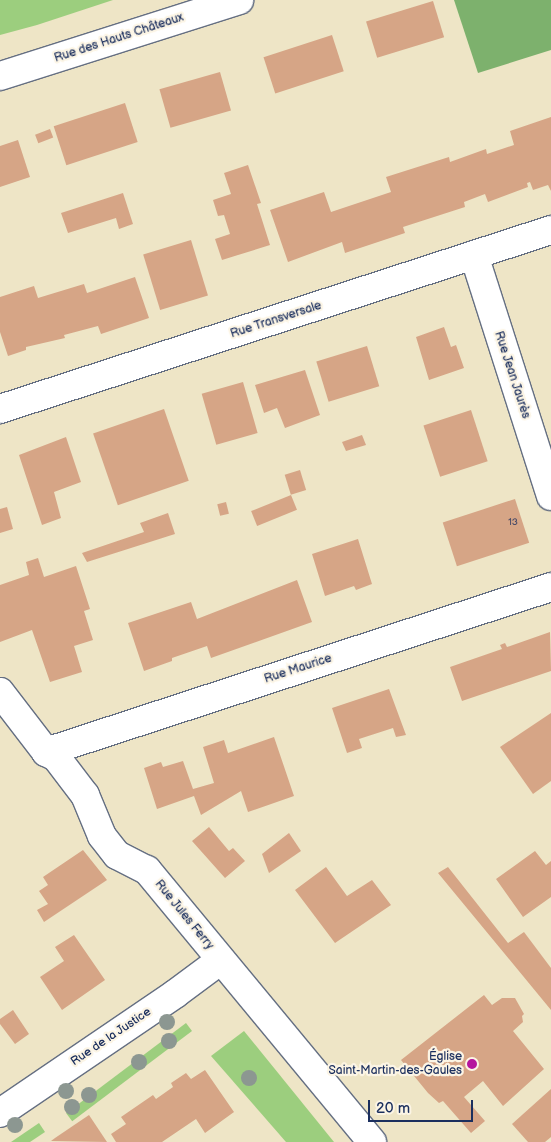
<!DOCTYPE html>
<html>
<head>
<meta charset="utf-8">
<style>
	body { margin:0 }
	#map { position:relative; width:551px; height:1142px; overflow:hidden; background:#eee5c6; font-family:"Balsamiq Sans",sans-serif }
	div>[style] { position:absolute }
	.green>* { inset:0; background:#9cce7e; transform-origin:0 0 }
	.forest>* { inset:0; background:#7db16d }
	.building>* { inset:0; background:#d6a586; transform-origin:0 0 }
	.roads { filter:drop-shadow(1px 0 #656f82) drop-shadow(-1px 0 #656f82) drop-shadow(0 1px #656f82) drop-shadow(0 -1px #656f82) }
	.minor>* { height:28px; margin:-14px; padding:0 14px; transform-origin:14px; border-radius:14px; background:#fff }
	.tertiary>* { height:28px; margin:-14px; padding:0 14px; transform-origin:14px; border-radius:14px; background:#fff }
	.trees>* { width:16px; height:16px; margin:-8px; border-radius:50%; background:#8c9791 }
	.dots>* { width:14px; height:14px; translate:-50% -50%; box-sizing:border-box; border:2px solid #fcf5e5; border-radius:50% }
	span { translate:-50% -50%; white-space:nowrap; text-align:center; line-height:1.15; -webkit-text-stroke:4.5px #fcf5e5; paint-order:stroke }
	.number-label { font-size:10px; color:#4a4c68 }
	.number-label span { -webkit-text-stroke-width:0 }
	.street-label { font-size:12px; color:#1b2f5e }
	.poi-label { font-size:12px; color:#1b2f5e }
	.right { translate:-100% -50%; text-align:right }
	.scale { position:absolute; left:368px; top:1100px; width:105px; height:22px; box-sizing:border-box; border:2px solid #1b2f5e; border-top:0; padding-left:6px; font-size:15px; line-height:18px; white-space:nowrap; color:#1b2f5e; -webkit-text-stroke:4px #fcf5e5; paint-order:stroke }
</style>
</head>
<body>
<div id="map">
	<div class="green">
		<div style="clip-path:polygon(0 0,113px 0,37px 25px,0 35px)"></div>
		<div style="left:186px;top:1023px;width:10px;height:150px;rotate:53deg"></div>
		<div style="clip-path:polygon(244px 1031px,334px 1142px,286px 1142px,211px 1056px)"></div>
		<div style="clip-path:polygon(39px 1123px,45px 1132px,30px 1142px,11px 1142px)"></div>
	</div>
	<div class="forest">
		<div style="clip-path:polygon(454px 0,551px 0,551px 50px,478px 73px)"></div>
	</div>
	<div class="building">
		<div style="left:433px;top:1px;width:38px;height:70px;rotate:73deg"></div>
		<div style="left:332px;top:35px;width:38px;height:72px;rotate:72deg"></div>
		<div style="left:220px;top:72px;width:40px;height:63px;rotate:74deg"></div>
		<div style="left:125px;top:103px;width:41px;height:75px;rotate:72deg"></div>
		<div style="clip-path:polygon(551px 117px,551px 191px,548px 185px,533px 190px,530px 182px,527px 183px,528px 187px,488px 202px,485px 194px,464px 202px,465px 207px,403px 227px,405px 233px,345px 253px,342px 242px,288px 262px,270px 210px,324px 192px,331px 212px,391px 192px,386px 177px,449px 157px,450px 162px,486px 149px,487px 154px,514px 145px,510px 131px)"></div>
		<div style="left:50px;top:129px;width:9px;height:16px;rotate:69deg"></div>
		<div style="clip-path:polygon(18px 140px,30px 177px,0 187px,0 146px)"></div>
		<div style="clip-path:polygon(248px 165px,261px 203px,257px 204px,270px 245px,222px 260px,215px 239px,230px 234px,224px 215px,218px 216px,213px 200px,231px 194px,224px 173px)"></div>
		<div style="clip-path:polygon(123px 193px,133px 224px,119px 229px,116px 218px,68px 233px,61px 213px)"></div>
		<div style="left:191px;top:240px;width:58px;height:50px;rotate:73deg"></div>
		<div style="clip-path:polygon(135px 277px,149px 318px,101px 334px,98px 326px,64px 335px,65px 338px,26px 347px,26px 350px,8px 356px,0 332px,0 297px,34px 286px,38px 298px,84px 284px,87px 293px)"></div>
		<div style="clip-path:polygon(444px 327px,451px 347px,456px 345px,464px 368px,429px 380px,416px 337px)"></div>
		<div style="left:367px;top:346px;width:42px;height:53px;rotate:73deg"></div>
		<div style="clip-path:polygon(305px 370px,320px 415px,285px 428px,277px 408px,264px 413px,255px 385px)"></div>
		<div style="left:243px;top:382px;width:53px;height:43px;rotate:74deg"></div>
		<div style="left:164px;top:409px;width:76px;height:75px;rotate:71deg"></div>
		<div style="left:471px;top:410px;width:54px;height:50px;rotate:72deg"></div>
		<div style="clip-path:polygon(362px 435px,366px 445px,346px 451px,342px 442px)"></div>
		<div style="clip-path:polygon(66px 437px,81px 482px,54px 492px,61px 518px,42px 525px,19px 455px)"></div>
		<div style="left:300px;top:470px;width:21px;height:16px;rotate:73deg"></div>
		<div style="left:291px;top:495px;width:16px;height:43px;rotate:68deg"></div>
		<div style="left:515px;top:499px;width:46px;height:76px;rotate:72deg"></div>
		<div style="left:226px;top:502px;width:12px;height:9px;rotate:76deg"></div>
		<div style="clip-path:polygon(7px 507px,13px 529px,0 533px,0 509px)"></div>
		<div style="clip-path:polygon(168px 513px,175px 534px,87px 562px,82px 553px,144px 532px,140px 523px)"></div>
		<div style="clip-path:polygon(358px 539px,372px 584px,356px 590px,354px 586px,325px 596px,312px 554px)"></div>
		<div style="clip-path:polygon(38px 558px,44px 577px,76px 566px,90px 609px,84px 611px,93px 640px,74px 646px,82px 672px,50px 682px,32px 630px,0 642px,0 585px,29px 575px,26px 562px)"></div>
		<div style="clip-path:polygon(297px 580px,312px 622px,211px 658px,207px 646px,172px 658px,172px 661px,144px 671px,128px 623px,191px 602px,197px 619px)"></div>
		<div style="clip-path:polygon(550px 632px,551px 671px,462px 701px,450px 667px,502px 649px,500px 645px,505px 643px,507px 647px)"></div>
		<div style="clip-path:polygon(389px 689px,406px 735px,396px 737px,393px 728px,359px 739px,362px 748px,347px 753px,332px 708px)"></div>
		<div style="clip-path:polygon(551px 713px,551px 781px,533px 794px,500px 747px)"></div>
		<div style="clip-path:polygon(274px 737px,294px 796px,248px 812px,241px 791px,201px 815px,194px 796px,157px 809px,144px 768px,161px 762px,163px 767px,183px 761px,193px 789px,214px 783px,203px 747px,224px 740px,228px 753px)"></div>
		<div style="clip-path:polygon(209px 827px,229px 851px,233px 848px,245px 861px,225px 878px,192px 841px)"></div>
		<div style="clip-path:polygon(289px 833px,301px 851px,269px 873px,262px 854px)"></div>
		<div style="clip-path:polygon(83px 850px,107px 880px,44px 922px,37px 910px,48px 904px,39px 891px,48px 885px,43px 877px)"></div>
		<div style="clip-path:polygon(535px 851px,546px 865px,551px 861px,551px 897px,523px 917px,496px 879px)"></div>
		<div style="clip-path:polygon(326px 867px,347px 896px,372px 880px,391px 905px,335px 943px,295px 890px)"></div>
		<div style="clip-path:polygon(448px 867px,508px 943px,524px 932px,551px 968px,551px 1010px,438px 873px)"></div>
		<div style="clip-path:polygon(74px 935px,105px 980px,62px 1010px,40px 977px,64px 961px,55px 947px)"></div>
		<div style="clip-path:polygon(484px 995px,492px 1005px,502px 998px,515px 998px,524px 1014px,522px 1016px,523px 1022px,513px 1031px,544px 1069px,503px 1106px,483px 1081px,464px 1097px,485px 1121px,471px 1133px,443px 1101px,439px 1103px,428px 1093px,401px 1060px)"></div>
		<div style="clip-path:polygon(13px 1010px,29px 1034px,15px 1044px,0 1024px,0 1019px)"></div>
		<div style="clip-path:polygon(205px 1070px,234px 1112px,205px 1133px,196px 1119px,162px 1142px,116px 1142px,111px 1134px,126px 1124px,121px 1117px,153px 1095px,156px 1099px,173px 1087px,171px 1083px,186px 1073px,191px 1079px)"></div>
		<div style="clip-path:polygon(551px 1089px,551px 1137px,545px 1142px,528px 1142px,512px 1124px)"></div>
		<div style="clip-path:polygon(89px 1115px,107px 1142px,51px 1141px,55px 1138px)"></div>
	</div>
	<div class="roads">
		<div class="minor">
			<div style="left:474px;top:255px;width:253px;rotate:72.3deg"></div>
			<div style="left:0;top:409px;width:579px;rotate:-18deg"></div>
			<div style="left:0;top:692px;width:76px;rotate:52.5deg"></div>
			<div style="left:46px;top:752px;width:11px;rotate:27deg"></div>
			<div style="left:56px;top:757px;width:48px;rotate:52.7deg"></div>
			<div style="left:85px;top:795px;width:44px;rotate:67.5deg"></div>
			<div style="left:102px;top:836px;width:24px;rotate:52deg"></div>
			<div style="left:117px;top:855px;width:34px;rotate:27deg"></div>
			<div style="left:147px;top:870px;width:353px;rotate:50.4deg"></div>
			<div style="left:46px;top:752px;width:531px;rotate:-18.09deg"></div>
			<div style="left:0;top:1113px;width:212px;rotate:-34.2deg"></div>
			<div style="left:175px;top:994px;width:57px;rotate:-36.5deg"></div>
		</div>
		<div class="tertiary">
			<div style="left:0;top:76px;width:251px;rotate:-17.6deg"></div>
		</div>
	</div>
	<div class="trees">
		<div style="left:167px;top:1022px"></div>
		<div style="left:169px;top:1041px"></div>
		<div style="left:139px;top:1062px"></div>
		<div style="left:249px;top:1078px"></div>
		<div style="left:66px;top:1091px"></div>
		<div style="left:89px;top:1095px"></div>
		<div style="left:72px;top:1107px"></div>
		<div style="left:15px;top:1125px"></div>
	</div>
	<div class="dots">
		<div style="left:472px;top:1064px;background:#b5179e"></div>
	</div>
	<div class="number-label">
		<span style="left:513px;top:523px">13</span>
	</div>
	<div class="street-label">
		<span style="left:119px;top:38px;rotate:-18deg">Rue des Hauts Châteaux</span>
		<span style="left:276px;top:320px;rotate:-18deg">Rue Transversale</span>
		<span style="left:512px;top:375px;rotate:72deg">Rue Jean Jaurès</span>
		<span style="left:298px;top:669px;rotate:-18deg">Rue Maurice</span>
		<span style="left:184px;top:915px;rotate:51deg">Rue Jules Ferry</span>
		<span style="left:111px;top:1037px;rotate:-34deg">Rue de la Justice</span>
	</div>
	<div class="poi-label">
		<span class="right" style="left:462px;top:1064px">Église<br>Saint-Martin-des-Gaules</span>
	</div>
	<div class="scale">20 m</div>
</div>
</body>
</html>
